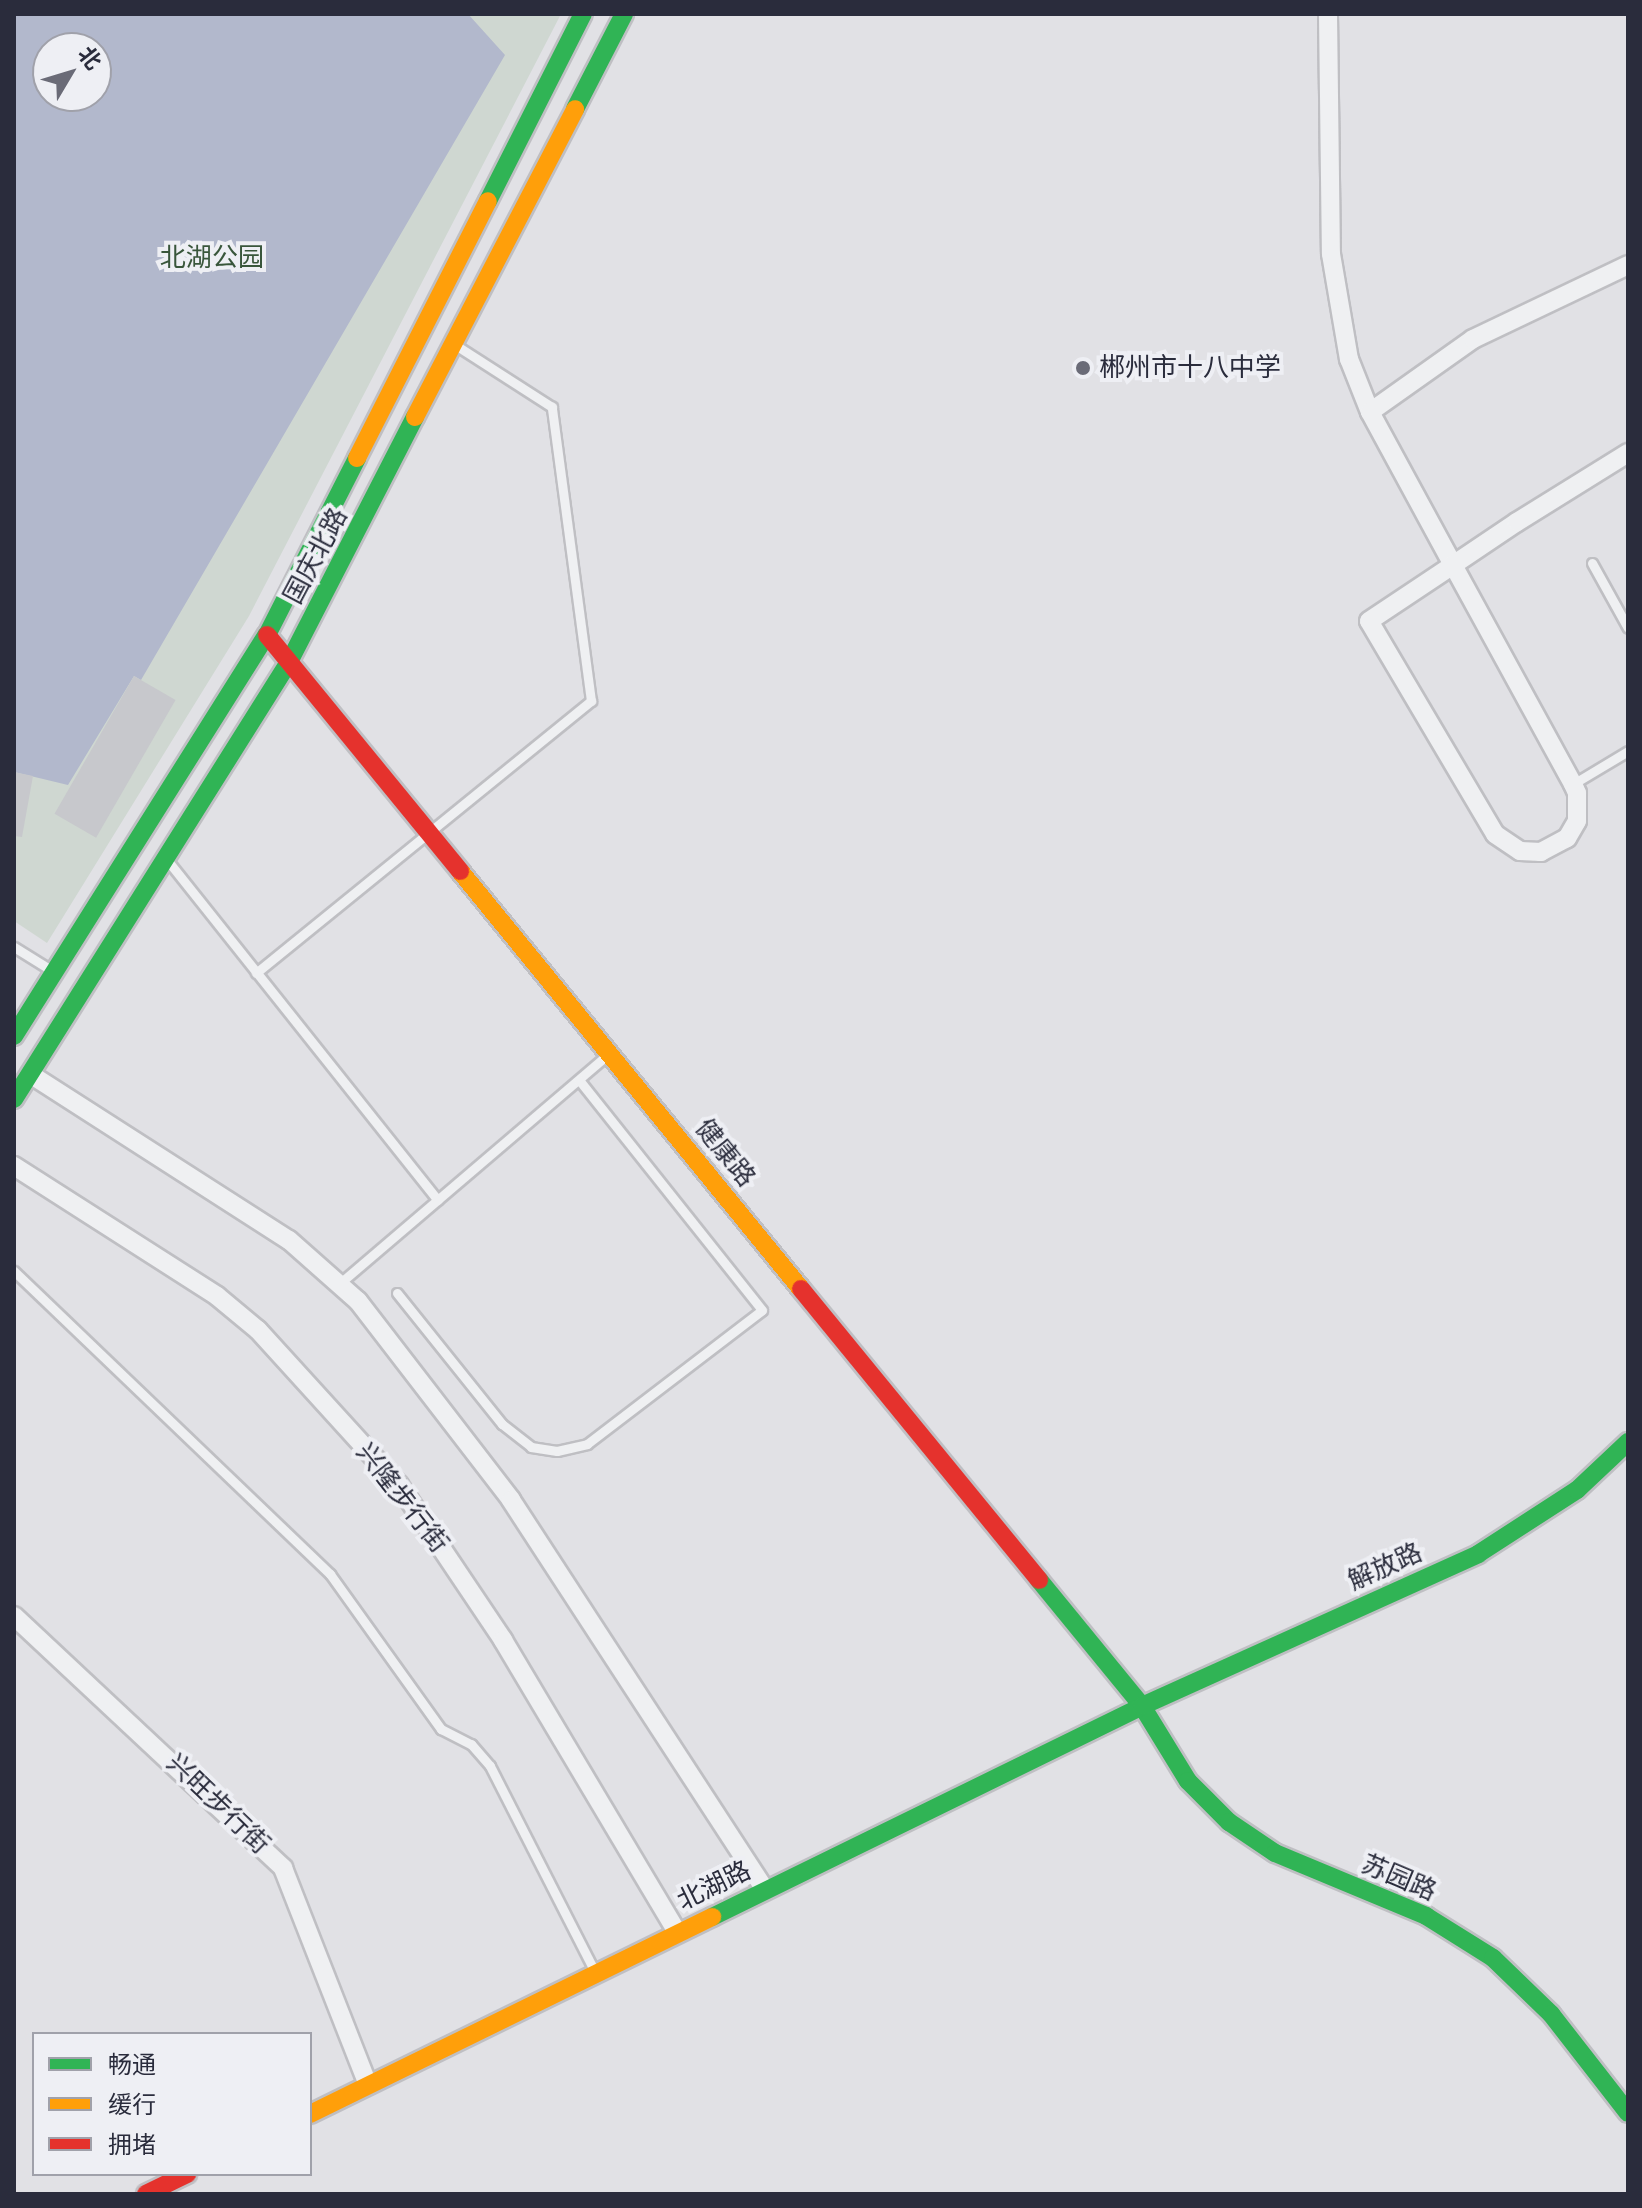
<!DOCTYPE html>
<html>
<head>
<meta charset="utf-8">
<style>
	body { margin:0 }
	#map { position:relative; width:1642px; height:2208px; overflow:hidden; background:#e1e1e5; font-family:"Source Sans 3","Noto Sans SC",sans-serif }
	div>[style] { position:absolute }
	.green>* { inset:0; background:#cfd7d1 }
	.water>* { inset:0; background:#b2b8cc }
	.building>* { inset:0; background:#c7c8cc; transform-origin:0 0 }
	.roads { filter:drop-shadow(2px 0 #bfbfc3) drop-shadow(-2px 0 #bfbfc3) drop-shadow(0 2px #bfbfc3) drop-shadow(0 -2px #bfbfc3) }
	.lane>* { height:9px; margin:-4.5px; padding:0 4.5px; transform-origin:4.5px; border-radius:4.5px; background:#eff0f2 }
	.street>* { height:18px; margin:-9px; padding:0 9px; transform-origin:9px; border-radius:9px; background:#eff0f2 }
	.fast>* { height:18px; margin:-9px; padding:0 9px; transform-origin:9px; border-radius:9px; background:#30b455 }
	.slow>* { height:18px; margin:-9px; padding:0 9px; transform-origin:9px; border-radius:9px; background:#ff9f0a }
	.jam>* { height:18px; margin:-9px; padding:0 9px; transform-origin:9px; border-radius:9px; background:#e5322d }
	.dots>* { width:22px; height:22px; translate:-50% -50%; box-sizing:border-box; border:4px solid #eeeff4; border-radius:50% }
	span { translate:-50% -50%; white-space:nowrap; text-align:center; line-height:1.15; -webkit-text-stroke:8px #eeeff4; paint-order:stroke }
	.park-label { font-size:26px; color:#39563b }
	.poi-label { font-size:26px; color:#2a2c3c }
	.left { translate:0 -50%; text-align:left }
	.street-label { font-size:26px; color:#2a2c3c }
	.frame { position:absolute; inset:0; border:16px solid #2a2c3c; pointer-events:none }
	.legend { position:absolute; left:32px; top:2032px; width:280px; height:144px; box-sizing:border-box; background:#eeeff4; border:2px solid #a0a1aa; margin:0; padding:10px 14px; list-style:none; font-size:24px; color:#2a2c3c }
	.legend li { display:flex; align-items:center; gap:16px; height:40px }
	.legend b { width:40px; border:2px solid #a0a1aa }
	.north { position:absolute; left:32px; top:32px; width:80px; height:80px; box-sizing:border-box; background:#eeeff4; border:2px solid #a0a1aa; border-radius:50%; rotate:52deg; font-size:22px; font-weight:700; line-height:32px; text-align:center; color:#2a2c3c }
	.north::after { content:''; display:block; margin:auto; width:28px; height:36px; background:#6a6b77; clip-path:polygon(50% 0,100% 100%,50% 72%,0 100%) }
</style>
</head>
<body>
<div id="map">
	<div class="green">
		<div style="clip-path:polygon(evenodd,14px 14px,561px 14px,249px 616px,47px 943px,14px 921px,14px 14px,48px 48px,96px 48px,96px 96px,48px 96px,48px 48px)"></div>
	</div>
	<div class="water">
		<div style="clip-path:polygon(evenodd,14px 14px,468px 14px,505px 55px,141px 680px,134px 676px,68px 785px,14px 772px,14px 14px,48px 48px,96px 48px,96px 96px,48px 96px,48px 48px)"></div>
	</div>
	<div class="building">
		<div style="left:134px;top:676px;width:48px;height:159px;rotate:30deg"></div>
		<div style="clip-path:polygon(14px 772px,33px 776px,22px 837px,14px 836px)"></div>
	</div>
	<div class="roads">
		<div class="lane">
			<div style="left:1592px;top:563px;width:74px;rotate:61deg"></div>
			<div style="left:1573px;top:784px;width:64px;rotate:-31deg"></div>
			<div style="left:168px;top:861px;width:433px;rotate:51.5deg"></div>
			<div style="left:14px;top:947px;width:44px;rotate:31.9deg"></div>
			<div style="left:256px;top:973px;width:432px;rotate:-39.1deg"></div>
			<div style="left:591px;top:701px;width:297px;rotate:-97.6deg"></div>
			<div style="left:552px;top:407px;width:113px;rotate:-147.3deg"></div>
			<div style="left:14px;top:1271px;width:438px;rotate:43.8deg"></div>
			<div style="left:330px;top:1574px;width:191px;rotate:54.4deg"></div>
			<div style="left:441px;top:1729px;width:34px;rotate:27deg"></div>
			<div style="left:471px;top:1744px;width:29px;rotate:49deg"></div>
			<div style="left:490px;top:1766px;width:229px;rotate:63deg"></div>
			<div style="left:339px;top:1284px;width:353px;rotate:-40.5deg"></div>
			<div style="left:397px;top:1293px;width:168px;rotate:51.3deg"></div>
			<div style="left:502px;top:1424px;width:37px;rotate:38deg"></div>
			<div style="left:531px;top:1447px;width:26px;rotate:9deg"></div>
			<div style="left:557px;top:1451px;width:31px;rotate:-13deg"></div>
			<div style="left:587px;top:1444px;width:220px;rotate:-37.4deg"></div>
			<div style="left:762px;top:1310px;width:294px;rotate:-128.5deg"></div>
		</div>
		<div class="street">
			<div style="left:1328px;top:14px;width:240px;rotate:89.3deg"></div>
			<div style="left:1331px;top:254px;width:107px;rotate:80.3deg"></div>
			<div style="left:1349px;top:359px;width:57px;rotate:68.4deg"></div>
			<div style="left:1370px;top:412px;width:174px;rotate:61.5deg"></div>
			<div style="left:1453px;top:565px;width:250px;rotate:61.3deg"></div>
			<div style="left:1573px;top:784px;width:10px;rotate:66deg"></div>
			<div style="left:1577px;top:793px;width:28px;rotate:90deg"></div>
			<div style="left:1577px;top:821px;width:20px;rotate:120deg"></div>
			<div style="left:1567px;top:838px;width:30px;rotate:152deg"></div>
			<div style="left:1541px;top:852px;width:21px;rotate:-177deg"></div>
			<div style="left:1520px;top:851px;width:30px;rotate:-146deg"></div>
			<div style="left:1495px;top:834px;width:247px;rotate:-120.6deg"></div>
			<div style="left:1369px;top:621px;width:101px;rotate:-33.7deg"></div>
			<div style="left:1453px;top:565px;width:77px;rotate:-33.9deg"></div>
			<div style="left:1517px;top:522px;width:131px;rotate:-31.9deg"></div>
			<div style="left:1370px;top:412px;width:126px;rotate:-35.3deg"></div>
			<div style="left:1473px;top:339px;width:172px;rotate:-25.5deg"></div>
			<div style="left:30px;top:1074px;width:308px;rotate:32.7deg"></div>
			<div style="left:289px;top:1240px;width:92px;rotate:41.5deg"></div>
			<div style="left:358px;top:1301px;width:251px;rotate:52.4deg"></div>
			<div style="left:511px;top:1500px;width:465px;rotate:56.9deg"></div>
			<div style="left:14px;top:1166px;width:241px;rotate:32.6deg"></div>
			<div style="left:217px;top:1296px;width:53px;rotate:39.7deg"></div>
			<div style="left:258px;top:1330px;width:210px;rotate:47.7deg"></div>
			<div style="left:399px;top:1485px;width:187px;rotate:56.1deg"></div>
			<div style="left:503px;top:1640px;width:341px;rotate:59.2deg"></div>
			<div style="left:14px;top:1616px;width:369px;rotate:43.1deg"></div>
			<div style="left:283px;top:1868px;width:233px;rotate:68.6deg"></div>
		</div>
		<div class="fast">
			<div style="left:575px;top:109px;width:107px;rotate:-62.7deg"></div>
			<div style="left:488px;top:201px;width:210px;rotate:-63.1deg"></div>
			<div style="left:14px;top:1036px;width:474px;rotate:-57.8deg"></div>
			<div style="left:267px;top:635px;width:199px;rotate:-63deg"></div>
			<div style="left:14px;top:1099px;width:516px;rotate:-57.82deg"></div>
			<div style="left:289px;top:662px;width:276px;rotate:-62.8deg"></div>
			<div style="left:1039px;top:1580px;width:163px;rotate:50.7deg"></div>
			<div style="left:1142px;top:1706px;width:88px;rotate:58.5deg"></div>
			<div style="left:1188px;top:1781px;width:58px;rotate:45deg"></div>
			<div style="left:1229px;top:1822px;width:55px;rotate:34deg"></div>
			<div style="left:1275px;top:1853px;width:164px;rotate:22.6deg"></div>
			<div style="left:1426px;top:1916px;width:79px;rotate:32.1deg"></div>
			<div style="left:1493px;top:1958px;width:81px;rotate:44deg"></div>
			<div style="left:1551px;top:2014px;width:125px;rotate:52.1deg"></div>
			<div style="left:712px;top:1917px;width:479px;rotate:-26.1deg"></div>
			<div style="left:1142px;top:1706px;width:369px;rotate:-24.3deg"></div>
			<div style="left:1478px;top:1554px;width:118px;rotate:-32.9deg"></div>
			<div style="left:1577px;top:1490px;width:70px;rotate:-43.3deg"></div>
		</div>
		<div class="slow">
			<div style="left:415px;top:417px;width:347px;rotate:-62.5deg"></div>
			<div style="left:357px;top:458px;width:288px;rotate:-63deg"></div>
			<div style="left:460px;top:871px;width:539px;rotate:50.79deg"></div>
			<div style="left:310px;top:2114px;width:448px;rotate:-26.1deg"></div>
		</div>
		<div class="jam">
			<div style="left:267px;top:635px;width:305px;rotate:50.7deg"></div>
			<div style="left:801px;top:1289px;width:376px;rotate:50.7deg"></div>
			<div style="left:146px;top:2194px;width:46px;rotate:-26deg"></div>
		</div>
	</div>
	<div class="dots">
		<div style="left:1083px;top:368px;background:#6a6b77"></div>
	</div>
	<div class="park-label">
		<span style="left:212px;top:258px">北湖公园</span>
	</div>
	<div class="poi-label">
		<span class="left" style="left:1099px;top:368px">郴州市十八中学</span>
	</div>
	<div class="street-label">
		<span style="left:316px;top:556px;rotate:-62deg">国庆北路</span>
		<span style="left:725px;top:1153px;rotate:51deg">健康路</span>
		<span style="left:402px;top:1498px;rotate:52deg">兴隆步行街</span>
		<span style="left:1385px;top:1567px;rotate:-24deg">解放路</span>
		<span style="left:218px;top:1804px;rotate:44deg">兴旺步行街</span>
		<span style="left:1399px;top:1878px;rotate:23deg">苏园路</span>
		<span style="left:714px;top:1886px;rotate:-26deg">北湖路</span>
	</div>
	<div class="frame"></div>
	<ul class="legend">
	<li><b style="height:10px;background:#30b455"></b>畅通</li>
	<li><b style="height:10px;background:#ff9f0a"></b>缓行</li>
	<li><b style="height:10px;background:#e5322d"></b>拥堵</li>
	</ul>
	<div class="north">北</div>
</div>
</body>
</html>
